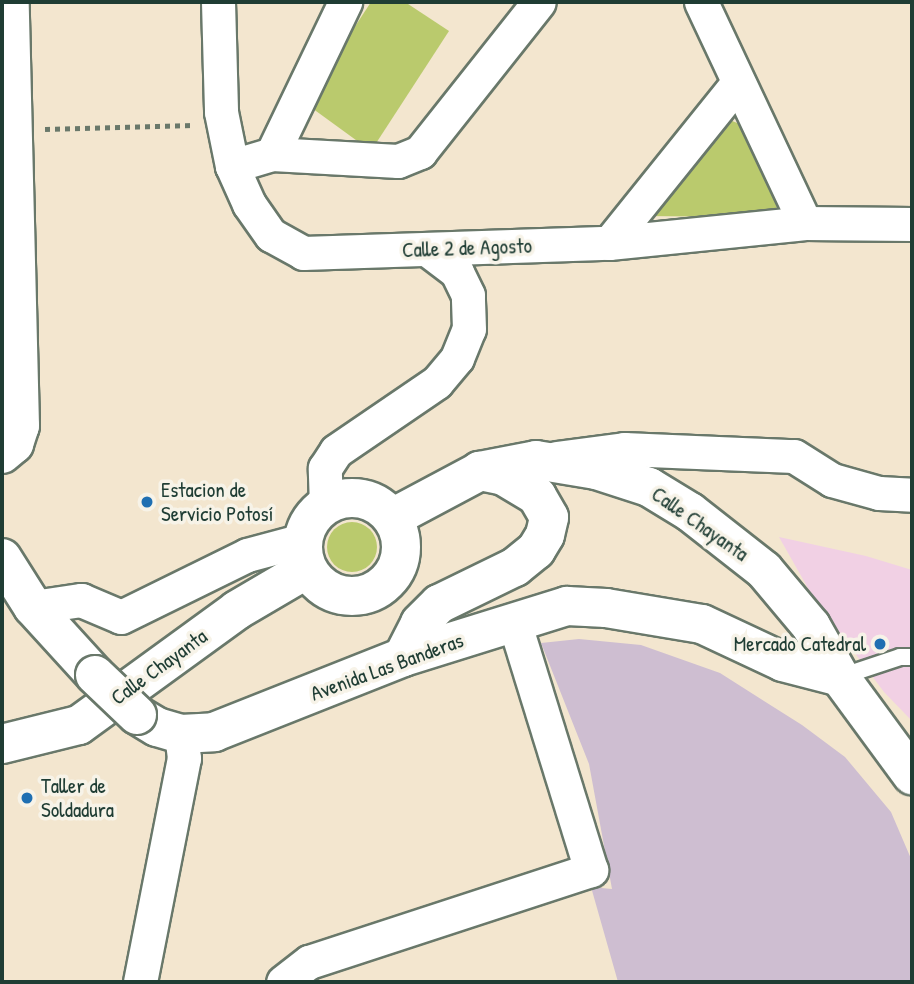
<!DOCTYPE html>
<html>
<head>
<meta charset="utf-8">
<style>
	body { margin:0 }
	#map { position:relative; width:914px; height:984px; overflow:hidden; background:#f3e6cf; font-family:"Patrick Hand",sans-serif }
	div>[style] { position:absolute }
	.built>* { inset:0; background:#f1d0e4 }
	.industrial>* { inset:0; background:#cebed1 }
	.green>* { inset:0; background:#baca6d }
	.round { border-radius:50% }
	.path>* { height:4.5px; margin-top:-2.25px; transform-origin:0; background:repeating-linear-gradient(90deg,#69786a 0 5px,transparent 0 10px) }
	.roads { filter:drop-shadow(2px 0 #69786a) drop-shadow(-2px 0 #69786a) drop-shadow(0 2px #69786a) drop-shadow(0 -2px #69786a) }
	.service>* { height:16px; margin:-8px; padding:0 8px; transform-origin:8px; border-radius:8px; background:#fff }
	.minor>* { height:33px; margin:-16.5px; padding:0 16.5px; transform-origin:16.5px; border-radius:16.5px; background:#fff }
	.tertiary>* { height:38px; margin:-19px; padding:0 19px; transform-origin:19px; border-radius:19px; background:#fff }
	.primary>* { height:38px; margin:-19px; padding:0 19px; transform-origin:19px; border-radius:19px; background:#fff }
	.primary>.ring { margin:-19px; padding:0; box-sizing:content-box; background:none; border:38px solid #fff; border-radius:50% }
	.bridges { filter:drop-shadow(2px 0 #69786a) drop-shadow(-2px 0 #69786a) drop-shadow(0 2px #69786a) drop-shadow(0 -2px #69786a) }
	.primary-bridge>* { height:38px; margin:-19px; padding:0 19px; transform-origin:19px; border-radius:19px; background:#fff }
	.dots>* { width:19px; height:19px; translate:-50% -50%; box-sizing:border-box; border:4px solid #f7f3e8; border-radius:50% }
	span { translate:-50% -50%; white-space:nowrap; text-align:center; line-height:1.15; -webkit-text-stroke:7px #f7f3e8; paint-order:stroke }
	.street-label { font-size:21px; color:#1f3d34 }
	.poi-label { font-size:21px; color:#1f3d34 }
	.left { translate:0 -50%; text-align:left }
	.right { translate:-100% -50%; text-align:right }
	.frame { position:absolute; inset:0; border:4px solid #1f3d34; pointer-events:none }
</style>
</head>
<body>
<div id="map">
	<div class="built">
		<div style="clip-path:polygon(779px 537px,866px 556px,912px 570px,912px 721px,884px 692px,813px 597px)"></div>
	</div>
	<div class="industrial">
		<div style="clip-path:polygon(579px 639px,641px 645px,720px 673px,802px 725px,845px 757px,891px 812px,912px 861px,912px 982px,618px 982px,591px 887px,612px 889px,589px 764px,541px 643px)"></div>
	</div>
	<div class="green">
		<div style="clip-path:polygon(371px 2px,405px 2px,449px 31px,371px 151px,305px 103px)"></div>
		<div style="clip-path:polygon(727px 119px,745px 126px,778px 205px,772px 217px,639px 216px)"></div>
		<div class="round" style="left:327px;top:522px;width:50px;height:50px"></div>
	</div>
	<div class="path">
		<div style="left:45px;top:129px;width:149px;rotate:-1.5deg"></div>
	</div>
	<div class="roads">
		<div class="service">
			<div style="left:840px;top:677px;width:63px;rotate:-18.4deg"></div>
			<div style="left:900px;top:657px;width:12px"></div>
		</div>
		<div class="minor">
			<div style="left:218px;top:2px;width:110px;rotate:88.4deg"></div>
			<div style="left:221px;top:112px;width:55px;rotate:78.5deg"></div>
			<div style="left:232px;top:166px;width:42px;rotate:65.9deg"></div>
			<div style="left:249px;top:204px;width:38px;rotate:55deg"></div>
			<div style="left:271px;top:235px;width:37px;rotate:29deg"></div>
			<div style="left:303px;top:253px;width:306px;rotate:-1.9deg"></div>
			<div style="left:609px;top:243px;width:197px;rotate:-5.8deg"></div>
			<div style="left:805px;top:223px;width:107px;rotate:0.5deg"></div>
			<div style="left:701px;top:2px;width:244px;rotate:64.8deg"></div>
			<div style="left:272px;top:154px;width:169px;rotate:-64.3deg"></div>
			<div style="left:232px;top:166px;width:42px;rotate:-16.7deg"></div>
			<div style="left:272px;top:154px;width:126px;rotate:3.2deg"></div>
			<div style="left:398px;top:161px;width:24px;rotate:-22deg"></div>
			<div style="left:420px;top:152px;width:191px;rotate:-51.6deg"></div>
			<div style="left:609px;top:243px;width:204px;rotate:-51.2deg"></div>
			<div style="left:556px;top:458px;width:69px;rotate:-7.5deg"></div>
			<div style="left:624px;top:449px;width:170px;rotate:2.4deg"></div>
			<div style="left:794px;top:456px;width:45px;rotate:32.3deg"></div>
			<div style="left:832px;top:480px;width:49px;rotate:15.5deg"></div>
			<div style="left:879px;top:493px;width:33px;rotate:3deg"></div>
			<div style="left:326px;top:505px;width:37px;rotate:-92deg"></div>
			<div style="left:325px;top:468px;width:20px;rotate:-57deg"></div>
			<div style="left:336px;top:451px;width:122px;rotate:-34.3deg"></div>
			<div style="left:437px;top:382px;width:31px;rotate:-50deg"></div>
			<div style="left:457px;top:358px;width:31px;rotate:-68deg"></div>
			<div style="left:469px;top:329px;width:34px;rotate:-92deg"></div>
			<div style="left:468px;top:295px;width:25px;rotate:-116deg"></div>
			<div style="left:457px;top:272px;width:38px;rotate:-143deg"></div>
			<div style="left:33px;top:607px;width:49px;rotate:-8.3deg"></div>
			<div style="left:81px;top:600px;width:43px;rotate:23deg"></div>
			<div style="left:121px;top:617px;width:140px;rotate:-26.2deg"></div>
			<div style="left:247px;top:555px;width:58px;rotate:-15deg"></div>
			<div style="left:140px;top:982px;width:228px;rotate:-78.9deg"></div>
			<div style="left:184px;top:758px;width:24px;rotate:-97deg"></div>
			<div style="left:283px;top:982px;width:33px;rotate:-38deg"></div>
			<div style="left:309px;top:962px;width:297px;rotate:-18.1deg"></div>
			<div style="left:591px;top:870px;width:257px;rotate:-107.2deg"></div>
		</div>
		<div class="tertiary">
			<div style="left:2px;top:454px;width:16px;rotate:-40deg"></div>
			<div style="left:14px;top:444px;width:19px;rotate:-72deg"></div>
			<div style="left:20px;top:426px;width:424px;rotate:-91.4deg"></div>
		</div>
		<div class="primary">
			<div class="ring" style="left:303px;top:498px;width:60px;height:60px"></div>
			<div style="left:392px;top:518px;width:100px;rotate:-28.1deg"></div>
			<div style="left:480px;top:471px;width:57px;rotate:-11.1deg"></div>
			<div style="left:536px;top:460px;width:61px;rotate:9.5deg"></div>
			<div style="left:596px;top:470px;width:56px;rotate:17.8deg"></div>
			<div style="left:649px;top:487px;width:48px;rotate:31.4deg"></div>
			<div style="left:690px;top:512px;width:94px;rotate:38.1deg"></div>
			<div style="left:764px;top:570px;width:73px;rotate:50deg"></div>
			<div style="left:811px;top:626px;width:59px;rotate:60.4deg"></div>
			<div style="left:840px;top:677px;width:122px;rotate:53.7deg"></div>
			<div style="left:2px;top:558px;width:58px;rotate:57.7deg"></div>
			<div style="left:33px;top:607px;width:92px;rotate:47.6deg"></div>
			<div style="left:403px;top:657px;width:38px;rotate:-63deg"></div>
			<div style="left:420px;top:623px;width:27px;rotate:-45deg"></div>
			<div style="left:439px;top:604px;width:85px;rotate:-26deg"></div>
			<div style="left:515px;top:567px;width:27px;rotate:-39deg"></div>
			<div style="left:536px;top:550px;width:17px;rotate:-59deg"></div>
			<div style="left:545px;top:535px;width:18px;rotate:-77deg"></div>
			<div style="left:549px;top:517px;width:24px;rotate:-120deg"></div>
			<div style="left:537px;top:496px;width:39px;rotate:-149deg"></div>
			<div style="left:504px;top:476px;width:25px;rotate:-168deg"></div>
			<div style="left:137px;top:715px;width:23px;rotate:31deg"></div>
			<div style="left:157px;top:727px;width:25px;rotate:16deg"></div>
			<div style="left:181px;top:734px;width:33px;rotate:-3deg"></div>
			<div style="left:214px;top:732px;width:203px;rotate:-21.6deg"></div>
			<div style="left:403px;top:657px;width:172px;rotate:-17.3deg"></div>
			<div style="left:567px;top:606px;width:39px;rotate:3deg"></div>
			<div style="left:606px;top:608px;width:97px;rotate:9.5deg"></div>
			<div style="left:702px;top:624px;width:89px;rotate:25.1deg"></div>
			<div style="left:783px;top:662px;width:59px;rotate:14.7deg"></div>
			<div style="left:2px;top:744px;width:79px;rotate:-13.9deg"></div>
			<div style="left:79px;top:725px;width:195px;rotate:-36deg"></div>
			<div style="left:237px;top:610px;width:81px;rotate:-30.4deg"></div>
		</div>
	</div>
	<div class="bridges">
		<div class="primary-bridge">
			<div style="left:95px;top:675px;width:58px;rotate:43.6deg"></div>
		</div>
	</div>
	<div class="dots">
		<div style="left:147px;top:502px;background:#1f6fb2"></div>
		<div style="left:880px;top:644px;background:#1f6fb2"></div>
		<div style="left:27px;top:798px;background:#1f6fb2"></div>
	</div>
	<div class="street-label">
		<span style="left:467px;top:248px;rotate:-2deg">Calle 2 de Agosto</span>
		<span style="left:700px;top:524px;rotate:35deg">Calle Chayanta</span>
		<span style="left:159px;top:667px;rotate:-36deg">Calle Chayanta</span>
		<span style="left:387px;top:667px;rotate:-20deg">Avenida Las Banderas</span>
	</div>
	<div class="poi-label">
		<span class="left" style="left:161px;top:502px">Estacion de<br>Servicio Potosí</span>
		<span class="right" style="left:866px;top:644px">Mercado Catedral</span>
		<span class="left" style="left:41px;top:798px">Taller de<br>Soldadura</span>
	</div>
	<div class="frame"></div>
</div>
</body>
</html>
